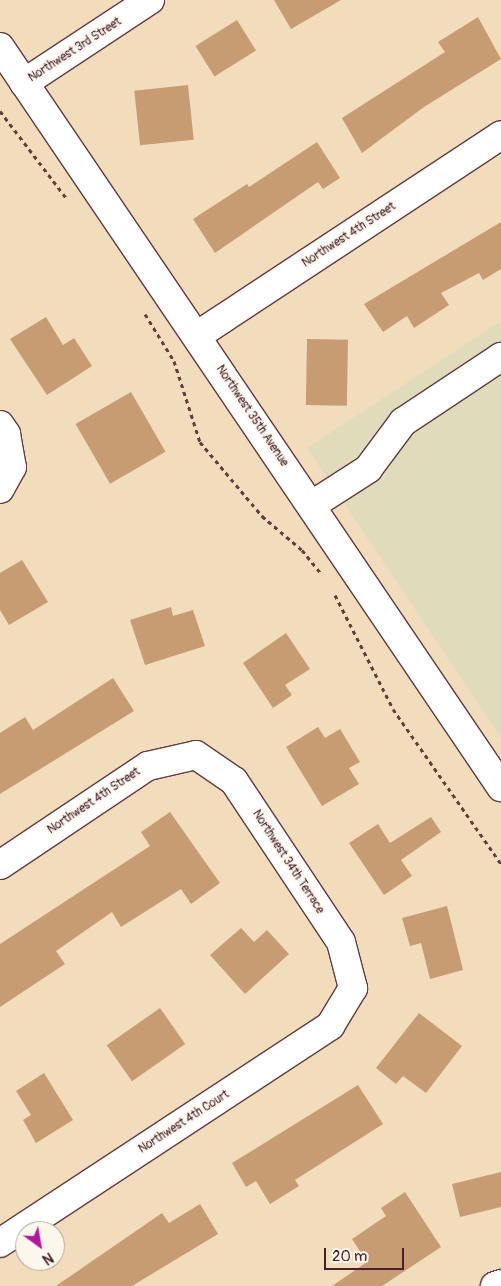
<!DOCTYPE html>
<html>
<head>
<meta charset="utf-8">
<style>
	body { margin:0 }
	#map { position:relative; width:501px; height:1286px; overflow:hidden; background:#f1dcbc; font-family:Pangolin,sans-serif }
	div>[style] { position:absolute }
	.built>* { inset:0; background:#e0dcbb }
	.building>* { inset:0; background:#c89c73; transform-origin:0 0 }
	.path>* { height:3px; margin-top:-1.5px; transform-origin:0; background:repeating-linear-gradient(90deg,#633b41 0 4px,transparent 0 8px) }
	.roads { filter:drop-shadow(1px 0 #633b41) drop-shadow(-1px 0 #633b41) drop-shadow(0 1px #633b41) drop-shadow(0 -1px #633b41) }
	.minor>* { height:28px; margin:-14px; padding:0 14px; transform-origin:14px; border-radius:14px; background:#fff }
	span { translate:-50% -50%; white-space:nowrap; text-align:center; line-height:1.15; -webkit-text-stroke:4px #fbf7ec; paint-order:stroke }
	.street-label { font-size:12px; color:#4a1f2b }
	.north { position:absolute; left:15px; top:1221px; width:50px; height:50px; box-sizing:border-box; background:#fbf7ec; border:1px solid #b4a19f; border-radius:50%; rotate:148deg; font-size:14px; font-weight:700; line-height:20px; text-align:center; color:#4a1f2b }
	.north::after { content:''; display:block; margin:auto; width:18px; height:22px; background:#b5179e; clip-path:polygon(50% 0,100% 100%,50% 72%,0 100%) }
	.scale { position:absolute; left:324px; top:1248px; width:80px; height:22px; box-sizing:border-box; border:2px solid #4a1f2b; border-top:0; padding-left:6px; font-size:15px; line-height:18px; white-space:nowrap; color:#4a1f2b; -webkit-text-stroke:4px #fbf7ec; paint-order:stroke }
</style>
</head>
<body>
<div id="map">
	<div class="built">
		<div style="clip-path:polygon(501px 321px,501px 738px,307px 448px)"></div>
	</div>
	<div class="building">
		<div style="clip-path:polygon(274px 0,341px 0,291px 29px)"></div>
		<div style="clip-path:polygon(478px 17px,501px 59px,424px 107px,362px 153px,342px 118px,445px 52px,438px 42px)"></div>
		<div style="left:237px;top:20px;width:36px;height:49px;rotate:58deg"></div>
		<div style="left:188px;top:85px;width:55px;height:54px;rotate:84deg"></div>
		<div style="clip-path:polygon(317px 142px,340px 178px,323px 189px,318px 182px,215px 253px,193px 219px,247px 184px,249px 187px)"></div>
		<div style="clip-path:polygon(501px 222px,501px 269px,483px 280px,479px 273px,441px 293px,449px 305px,414px 328px,407px 316px,383px 332px,364px 304px)"></div>
		<div style="clip-path:polygon(46px 317px,63px 345px,74px 338px,92px 366px,47px 395px,10px 339px)"></div>
		<div style="left:307px;top:339px;width:41px;height:66px;rotate:1deg"></div>
		<div style="left:131px;top:392px;width:69px;height:64px;rotate:60deg"></div>
		<div style="clip-path:polygon(22px 560px,48px 602px,9px 625px,0 610px,0 573px)"></div>
		<div style="clip-path:polygon(171px 607px,173px 616px,193px 610px,205px 646px,145px 665px,130px 620px)"></div>
		<div style="clip-path:polygon(286px 633px,310px 669px,285px 685px,292px 695px,273px 708px,243px 663px)"></div>
		<div style="clip-path:polygon(113px 678px,134px 711px,0 794px,0 733px,25px 717px,33px 730px)"></div>
		<div style="clip-path:polygon(318px 727px,325px 738px,340px 729px,360px 762px,349px 768px,359px 784px,322px 806px,286px 747px)"></div>
		<div style="clip-path:polygon(170px 812px,220px 883px,191px 904px,181px 889px,121px 927px,112px 912px,56px 951px,65px 964px,0 1007px,0 944px,150px 846px,141px 832px)"></div>
		<div style="clip-path:polygon(431px 817px,441px 832px,401px 860px,412px 876px,384px 895px,349px 843px,378px 824px,390px 843px)"></div>
		<div style="clip-path:polygon(447px 906px,463px 970px,430px 979px,421px 943px,410px 946px,402px 918px)"></div>
		<div style="clip-path:polygon(241px 928px,254px 942px,267px 930px,289px 954px,245px 994px,210px 955px)"></div>
		<div style="left:160px;top:1008px;width:44px;height:65px;rotate:55deg"></div>
		<div style="clip-path:polygon(419px 1013px,462px 1046px,426px 1093px,403px 1076px,396px 1084px,376px 1068px)"></div>
		<div style="clip-path:polygon(44px 1073px,73px 1120px,36px 1143px,23px 1120px,31px 1115px,16px 1091px)"></div>
		<div style="clip-path:polygon(358px 1085px,383px 1124px,295px 1180px,299px 1186px,270px 1204px,256px 1181px,246px 1187px,232px 1163px)"></div>
		<div style="clip-path:polygon(501px 1172px,501px 1207px,460px 1217px,452px 1184px)"></div>
		<div style="clip-path:polygon(405px 1192px,441px 1247px,382px 1286px,332px 1286px,367px 1262px,352px 1239px,386px 1216px,381px 1208px)"></div>
		<div style="clip-path:polygon(200px 1204px,218px 1234px,132px 1286px,56px 1286px,162px 1213px,169px 1223px)"></div>
	</div>
	<div class="path">
		<div style="left:0;top:111px;width:111px;rotate:52.7deg"></div>
		<div style="left:145px;top:314px;width:55px;rotate:58.3deg"></div>
		<div style="left:174px;top:361px;width:85px;rotate:72.2deg"></div>
		<div style="left:200px;top:442px;width:97px;rotate:50deg"></div>
		<div style="left:262px;top:516px;width:52px;rotate:40.4deg"></div>
		<div style="left:302px;top:550px;width:32px;rotate:51deg"></div>
		<div style="left:335px;top:595px;width:128px;rotate:63deg"></div>
		<div style="left:393px;top:709px;width:189px;rotate:55.1deg"></div>
	</div>
	<div class="roads">
		<div class="minor">
			<div style="left:0;top:47px;width:894px;rotate:55.9deg"></div>
			<div style="left:24px;top:83px;width:151px;rotate:-33.4deg"></div>
			<div style="left:198px;top:335px;width:363px;rotate:-33.4deg"></div>
			<div style="left:0;top:425px;width:11px;rotate:56deg"></div>
			<div style="left:6px;top:434px;width:34px;rotate:80deg"></div>
			<div style="left:12px;top:467px;width:25px;rotate:119deg"></div>
			<div style="left:312px;top:505px;width:67px;rotate:-32.7deg"></div>
			<div style="left:368px;top:469px;width:59px;rotate:-53.3deg"></div>
			<div style="left:403px;top:422px;width:118px;rotate:-33.6deg"></div>
			<div style="left:0;top:865px;width:178px;rotate:-33.8deg"></div>
			<div style="left:148px;top:766px;width:49px;rotate:-12.9deg"></div>
			<div style="left:196px;top:755px;width:46px;rotate:34.4deg"></div>
			<div style="left:234px;top:781px;width:193px;rotate:56.4deg"></div>
			<div style="left:341px;top:942px;width:48px;rotate:75.4deg"></div>
			<div style="left:353px;top:988px;width:44px;rotate:121.2deg"></div>
			<div style="left:330px;top:1026px;width:395px;rotate:146.7deg"></div>
			<div style="left:495px;top:1286px;width:6px;rotate:-18deg"></div>
		</div>
	</div>
	<div class="street-label">
		<span style="left:75px;top:50px;rotate:-33deg">Northwest 3rd Street</span>
		<span style="left:349px;top:235px;rotate:-33deg">Northwest 4th Street</span>
		<span style="left:252px;top:416px;rotate:56deg">Northwest 35th Avenue</span>
		<span style="left:94px;top:801px;rotate:-34deg">Northwest 4th Street</span>
		<span style="left:288px;top:862px;rotate:57deg">Northwest 34th Terrace</span>
		<span style="left:184px;top:1122px;rotate:-33deg">Northwest 4th Court</span>
	</div>
	<div class="north">N</div>
	<div class="scale">20 m</div>
</div>
</body>
</html>
